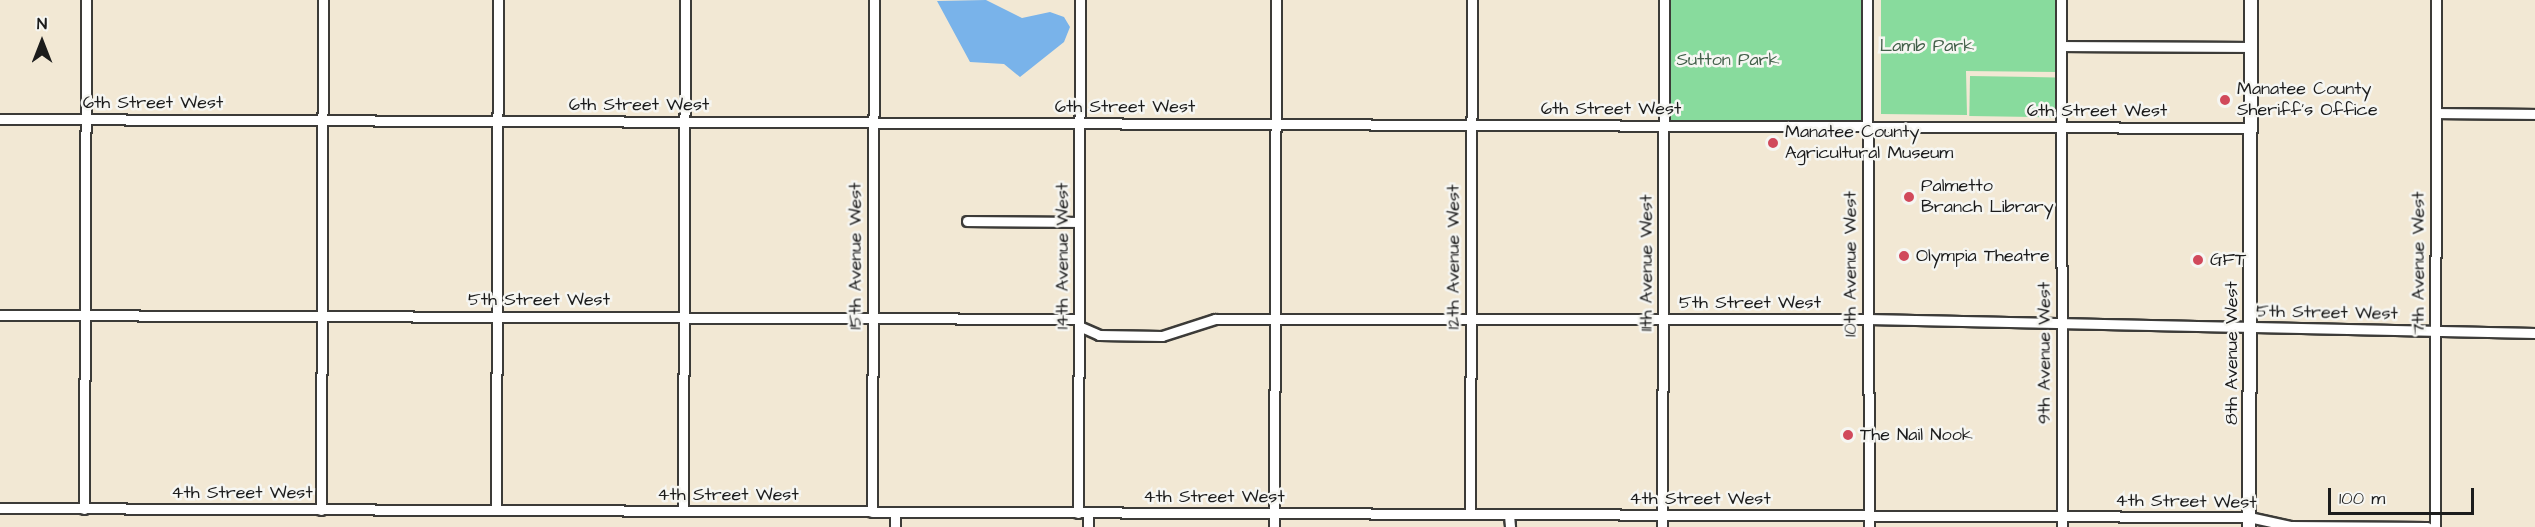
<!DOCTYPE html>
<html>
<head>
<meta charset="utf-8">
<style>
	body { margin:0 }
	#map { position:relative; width:2535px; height:527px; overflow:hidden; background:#f2e8d4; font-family:"Architects Daughter",sans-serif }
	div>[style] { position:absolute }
	.green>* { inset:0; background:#88db9d; transform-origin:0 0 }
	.water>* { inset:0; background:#79b3ea }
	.roads { filter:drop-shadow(2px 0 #3c3b38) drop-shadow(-2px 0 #3c3b38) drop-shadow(0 2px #3c3b38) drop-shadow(0 -2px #3c3b38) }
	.minor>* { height:9px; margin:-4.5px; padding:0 4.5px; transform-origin:4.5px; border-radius:4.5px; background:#fff }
	.major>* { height:12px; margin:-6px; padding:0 6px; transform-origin:6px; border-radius:6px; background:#fff }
	.dots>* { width:16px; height:16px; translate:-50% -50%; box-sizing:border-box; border:3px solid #f6f6f2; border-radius:50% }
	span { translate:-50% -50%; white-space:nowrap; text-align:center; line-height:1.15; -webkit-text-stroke:5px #f6f6f2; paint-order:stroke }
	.park-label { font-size:18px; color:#425f49 }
	.poi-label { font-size:18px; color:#1c1c1c }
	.left { translate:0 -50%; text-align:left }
	.street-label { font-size:18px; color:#1c1c1c }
	.north { position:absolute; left:12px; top:12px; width:60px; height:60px; -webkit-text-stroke:4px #f6f6f2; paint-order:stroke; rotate:0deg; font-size:16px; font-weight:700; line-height:24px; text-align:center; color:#1c1c1c }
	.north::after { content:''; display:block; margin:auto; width:21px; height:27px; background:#1c1c1c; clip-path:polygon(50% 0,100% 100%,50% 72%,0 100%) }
	.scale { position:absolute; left:2328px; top:488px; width:146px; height:27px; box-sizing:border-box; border:3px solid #1c1c1c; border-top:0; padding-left:8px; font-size:18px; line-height:21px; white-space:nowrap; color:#1c1c1c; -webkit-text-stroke:4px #f6f6f2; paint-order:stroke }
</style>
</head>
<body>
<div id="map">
	<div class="green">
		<div style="left:1668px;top:0;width:195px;height:121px"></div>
		<div style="clip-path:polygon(1881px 0,2057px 0,2057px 72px,1966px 71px,1967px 115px,1881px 114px)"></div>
		<div style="left:1970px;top:76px;width:86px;height:40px;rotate:1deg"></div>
	</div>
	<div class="water">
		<div style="clip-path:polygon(986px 0,1022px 18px,1050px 12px,1064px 17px,1070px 27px,1064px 42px,1020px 77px,1004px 64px,970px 62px,937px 1px)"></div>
	</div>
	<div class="roads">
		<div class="minor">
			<div style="left:1867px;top:0;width:527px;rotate:89.78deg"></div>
			<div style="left:2061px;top:0;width:527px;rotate:89.89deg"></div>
			<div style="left:2061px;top:46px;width:190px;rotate:0.3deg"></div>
			<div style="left:2436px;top:113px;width:99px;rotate:0.6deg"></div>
			<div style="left:0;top:119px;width:2250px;rotate:0.23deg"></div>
			<div style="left:967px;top:221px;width:112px;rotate:0.5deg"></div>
			<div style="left:0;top:315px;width:1079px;rotate:0.21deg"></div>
			<div style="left:1079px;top:326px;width:22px;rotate:24deg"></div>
			<div style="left:1099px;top:335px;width:63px;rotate:0.9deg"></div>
			<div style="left:1162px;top:336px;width:56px;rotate:-17.8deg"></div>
			<div style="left:1215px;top:319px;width:653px"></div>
			<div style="left:1868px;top:319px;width:667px;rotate:1.2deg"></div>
			<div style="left:0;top:508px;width:2249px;rotate:0.23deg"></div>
			<div style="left:2249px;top:517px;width:42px;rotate:12.4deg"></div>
			<div style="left:2290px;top:526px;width:137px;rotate:0.4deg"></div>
			<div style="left:84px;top:509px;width:509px;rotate:-89.77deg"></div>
			<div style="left:321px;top:510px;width:510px;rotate:-89.78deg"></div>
			<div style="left:496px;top:510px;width:510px;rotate:-89.78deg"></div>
			<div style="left:683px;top:511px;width:511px;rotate:-89.78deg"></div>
			<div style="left:872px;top:512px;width:512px;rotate:-89.78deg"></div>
			<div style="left:1078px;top:513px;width:513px;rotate:-89.78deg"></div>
			<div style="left:1470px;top:514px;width:514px;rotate:-89.78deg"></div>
			<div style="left:1509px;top:515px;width:12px;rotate:85deg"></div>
			<div style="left:895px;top:527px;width:15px;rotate:-90deg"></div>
			<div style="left:1088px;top:527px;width:14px;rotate:-90deg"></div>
			<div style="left:1274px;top:527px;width:527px;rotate:-89.78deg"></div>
			<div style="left:1662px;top:527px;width:527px;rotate:-89.78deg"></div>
			<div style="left:2435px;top:527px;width:527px;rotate:-89.89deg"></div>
		</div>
		<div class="major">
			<div style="left:2249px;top:527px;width:527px;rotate:-89.78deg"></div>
		</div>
	</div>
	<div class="dots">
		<div style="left:2225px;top:100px;background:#d1495b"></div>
		<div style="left:1773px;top:143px;background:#d1495b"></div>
		<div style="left:1909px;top:197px;background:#d1495b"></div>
		<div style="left:1904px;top:256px;background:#d1495b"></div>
		<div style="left:2198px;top:260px;background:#d1495b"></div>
		<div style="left:1848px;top:435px;background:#d1495b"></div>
	</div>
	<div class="park-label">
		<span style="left:1927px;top:46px">Lamb Park</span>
		<span style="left:1728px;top:60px">Sutton Park</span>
	</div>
	<div class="poi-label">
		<span class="left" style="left:2237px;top:100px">Manatee County<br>Sheriff's Office</span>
		<span class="left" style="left:1785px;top:143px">Manatee County<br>Agricultural Museum</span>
		<span class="left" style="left:1921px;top:197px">Palmetto<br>Branch Library</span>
		<span class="left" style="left:1916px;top:256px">Olympia Theatre</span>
		<span class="left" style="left:2210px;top:260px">GFT</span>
		<span class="left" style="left:1860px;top:435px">The Nail Nook</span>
	</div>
	<div class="street-label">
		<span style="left:153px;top:103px">6th Street West</span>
		<span style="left:639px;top:105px">6th Street West</span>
		<span style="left:1125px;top:107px">6th Street West</span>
		<span style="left:1611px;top:109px">6th Street West</span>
		<span style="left:2097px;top:111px">6th Street West</span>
		<span style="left:856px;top:256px;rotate:-90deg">15th Avenue West</span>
		<span style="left:1063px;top:256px;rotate:-90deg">14th Avenue West</span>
		<span style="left:1454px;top:257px;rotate:-90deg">12th Avenue West</span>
		<span style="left:1647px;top:263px;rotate:-90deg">11th Avenue West</span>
		<span style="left:2419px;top:263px;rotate:-90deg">7th Avenue West</span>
		<span style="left:1851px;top:264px;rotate:-90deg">10th Avenue West</span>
		<span style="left:539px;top:300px">5th Street West</span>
		<span style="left:1750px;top:303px">5th Street West</span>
		<span style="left:2327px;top:313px;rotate:1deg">5th Street West</span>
		<span style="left:2045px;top:353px;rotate:-90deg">9th Avenue West</span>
		<span style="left:2232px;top:353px;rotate:-90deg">8th Avenue West</span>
		<span style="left:242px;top:493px">4th Street West</span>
		<span style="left:728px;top:495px">4th Street West</span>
		<span style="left:1214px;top:497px">4th Street West</span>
		<span style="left:1700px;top:499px">4th Street West</span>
		<span style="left:2186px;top:502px;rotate:1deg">4th Street West</span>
	</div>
	<div class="north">N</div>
	<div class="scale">100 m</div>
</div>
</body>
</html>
